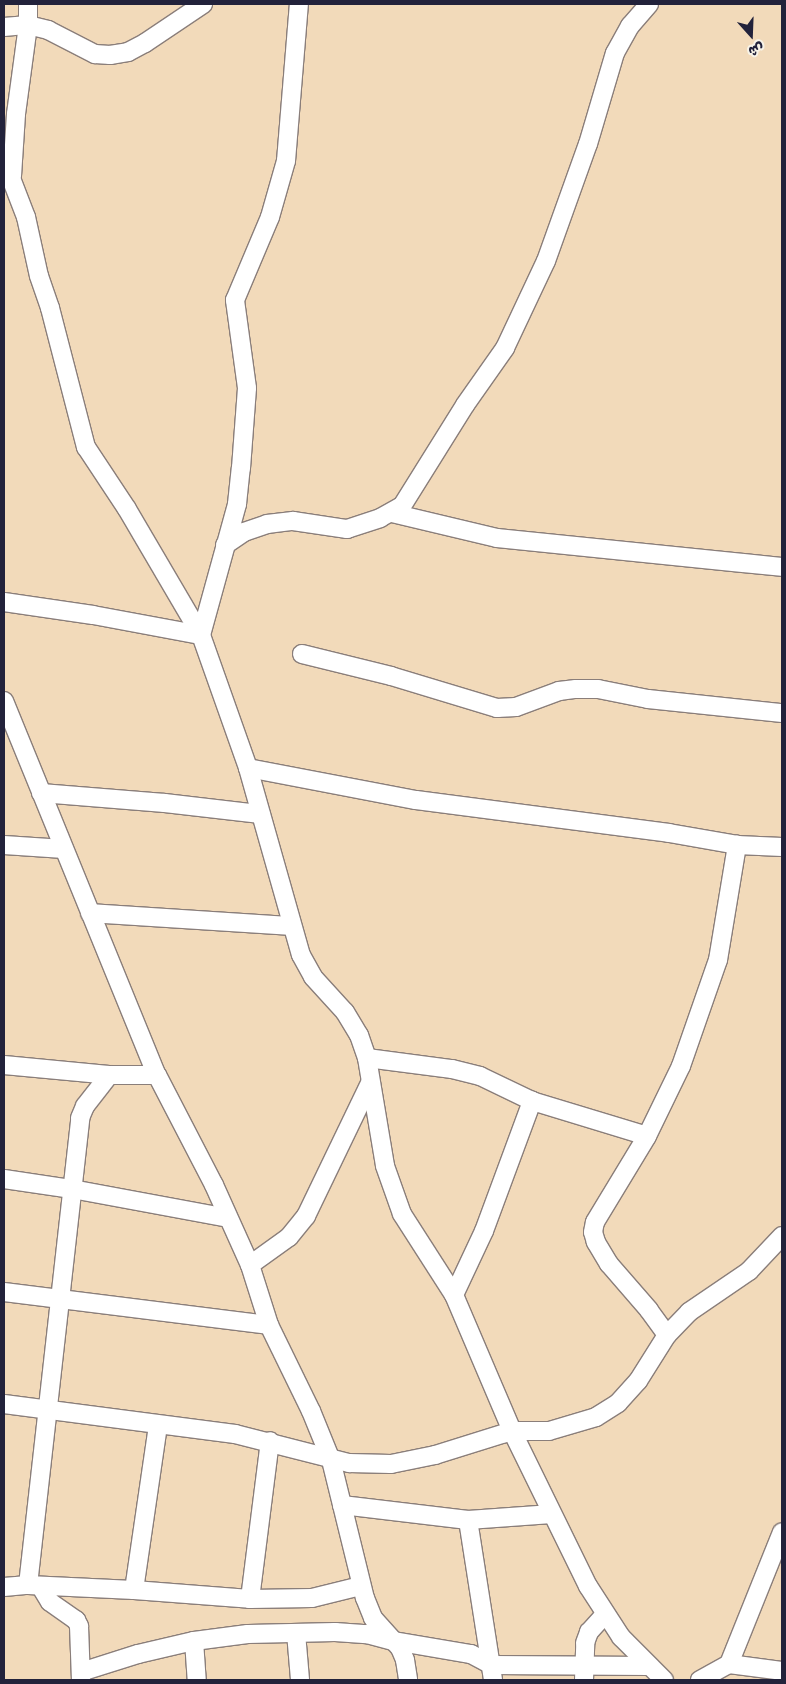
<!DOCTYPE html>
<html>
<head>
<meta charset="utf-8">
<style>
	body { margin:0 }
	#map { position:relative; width:786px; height:1684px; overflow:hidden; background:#f2daba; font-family:Itim,"Playpen Sans Arabic",sans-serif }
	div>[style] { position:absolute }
	.roads { filter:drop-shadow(1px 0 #8a7e7a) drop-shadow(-1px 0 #8a7e7a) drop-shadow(0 1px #8a7e7a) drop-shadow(0 -1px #8a7e7a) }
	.minor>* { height:18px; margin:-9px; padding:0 9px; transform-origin:9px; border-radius:9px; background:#fff }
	span { translate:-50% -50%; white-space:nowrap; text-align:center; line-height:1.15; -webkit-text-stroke:4px #f7f3e8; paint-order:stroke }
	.frame { position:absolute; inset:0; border:5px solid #22223b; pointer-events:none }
	.north { position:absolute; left:726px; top:10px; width:50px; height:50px; -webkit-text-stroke:4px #f7f3e8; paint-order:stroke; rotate:160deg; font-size:14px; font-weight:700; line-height:20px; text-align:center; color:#22223b }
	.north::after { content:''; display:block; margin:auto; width:18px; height:22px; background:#22223b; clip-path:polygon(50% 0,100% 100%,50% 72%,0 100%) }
</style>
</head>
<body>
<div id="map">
	<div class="roads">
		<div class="minor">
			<div style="left:4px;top:27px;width:24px;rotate:-5deg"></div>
			<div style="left:28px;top:25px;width:21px;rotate:14deg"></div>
			<div style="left:48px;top:30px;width:53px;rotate:27.1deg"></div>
			<div style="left:95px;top:54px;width:15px;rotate:4deg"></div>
			<div style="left:110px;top:55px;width:18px;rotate:-9deg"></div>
			<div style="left:128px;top:52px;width:19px;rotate:-28deg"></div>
			<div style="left:145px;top:43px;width:70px;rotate:-33.9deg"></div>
			<div style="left:4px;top:160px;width:61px;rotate:68.9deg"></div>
			<div style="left:26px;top:217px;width:60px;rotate:77.6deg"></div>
			<div style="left:39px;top:276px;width:34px;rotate:71deg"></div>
			<div style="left:50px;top:308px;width:144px;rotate:75.5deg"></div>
			<div style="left:86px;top:447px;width:74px;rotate:56.5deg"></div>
			<div style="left:127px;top:509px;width:146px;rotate:59.6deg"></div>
			<div style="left:201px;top:635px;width:141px;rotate:70.5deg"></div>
			<div style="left:248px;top:768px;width:194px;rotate:74.2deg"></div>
			<div style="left:301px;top:955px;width:25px;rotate:61deg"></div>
			<div style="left:313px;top:977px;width:47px;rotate:47.6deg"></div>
			<div style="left:345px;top:1012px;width:27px;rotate:59deg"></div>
			<div style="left:359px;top:1035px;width:24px;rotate:71deg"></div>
			<div style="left:367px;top:1058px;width:109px;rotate:80.5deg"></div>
			<div style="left:385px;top:1166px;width:51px;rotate:70.5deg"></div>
			<div style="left:402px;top:1214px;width:96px;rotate:57.3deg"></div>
			<div style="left:454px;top:1295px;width:148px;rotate:66.9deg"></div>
			<div style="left:512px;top:1431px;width:173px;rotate:63.9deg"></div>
			<div style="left:588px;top:1586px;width:61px;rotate:57.1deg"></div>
			<div style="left:621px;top:1637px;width:61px;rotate:45deg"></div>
			<div style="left:12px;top:176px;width:62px;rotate:-86.3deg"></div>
			<div style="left:16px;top:114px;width:90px;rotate:-82.3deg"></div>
			<div style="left:28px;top:25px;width:21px;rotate:-90deg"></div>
			<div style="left:392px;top:513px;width:108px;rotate:13.4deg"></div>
			<div style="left:497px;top:538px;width:286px;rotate:5.8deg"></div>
			<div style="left:225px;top:545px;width:23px;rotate:-34deg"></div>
			<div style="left:244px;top:532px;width:24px;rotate:-19deg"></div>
			<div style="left:267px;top:524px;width:26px;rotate:-7deg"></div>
			<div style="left:293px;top:521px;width:55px;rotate:8.4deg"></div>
			<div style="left:347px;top:529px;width:35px;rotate:-18deg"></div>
			<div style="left:380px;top:518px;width:25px;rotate:-29deg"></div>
			<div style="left:402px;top:506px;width:119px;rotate:-58deg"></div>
			<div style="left:465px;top:405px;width:70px;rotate:-54.9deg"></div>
			<div style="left:505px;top:348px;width:96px;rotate:-64.8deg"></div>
			<div style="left:546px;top:261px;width:124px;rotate:-70.3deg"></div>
			<div style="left:588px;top:144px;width:95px;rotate:-73.5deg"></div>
			<div style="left:615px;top:53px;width:31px;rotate:-61deg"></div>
			<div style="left:630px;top:26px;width:29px;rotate:-49deg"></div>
			<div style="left:4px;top:602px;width:90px;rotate:8.3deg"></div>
			<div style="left:93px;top:615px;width:110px;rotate:10.5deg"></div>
			<div style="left:201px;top:635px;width:136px;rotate:-74.6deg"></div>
			<div style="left:237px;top:504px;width:36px;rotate:-84deg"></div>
			<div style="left:241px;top:468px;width:80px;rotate:-85.7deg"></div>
			<div style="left:247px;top:388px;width:89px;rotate:-97.8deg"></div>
			<div style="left:235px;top:300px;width:90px;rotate:-67.1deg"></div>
			<div style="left:270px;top:217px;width:58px;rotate:-74.1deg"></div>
			<div style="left:286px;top:161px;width:158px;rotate:-85.3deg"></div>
			<div style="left:302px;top:654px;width:92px;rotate:13.9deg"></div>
			<div style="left:391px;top:676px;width:111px;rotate:16.8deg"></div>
			<div style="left:497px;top:708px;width:19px;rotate:-3deg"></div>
			<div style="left:516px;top:707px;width:46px;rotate:-20.4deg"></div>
			<div style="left:559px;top:691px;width:17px;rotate:-7deg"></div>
			<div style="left:576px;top:689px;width:22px"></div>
			<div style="left:598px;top:689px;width:51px;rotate:11.3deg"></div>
			<div style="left:648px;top:699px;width:135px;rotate:6deg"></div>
			<div style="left:4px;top:701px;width:404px;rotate:67.8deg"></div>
			<div style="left:157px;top:1075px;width:124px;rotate:62.6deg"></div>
			<div style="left:214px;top:1185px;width:88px;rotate:65.8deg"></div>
			<div style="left:250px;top:1265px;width:63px;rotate:72.4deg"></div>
			<div style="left:269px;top:1325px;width:96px;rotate:64deg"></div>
			<div style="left:311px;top:1411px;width:53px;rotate:67.8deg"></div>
			<div style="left:331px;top:1460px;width:142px;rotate:76.2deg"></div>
			<div style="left:365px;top:1598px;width:22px;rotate:68deg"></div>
			<div style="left:373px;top:1618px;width:40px;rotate:48deg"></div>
			<div style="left:400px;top:1648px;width:13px;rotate:67deg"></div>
			<div style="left:405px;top:1660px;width:20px;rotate:81deg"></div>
			<div style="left:248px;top:768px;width:171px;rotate:10.8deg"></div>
			<div style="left:416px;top:800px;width:255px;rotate:7.4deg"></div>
			<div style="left:669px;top:833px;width:69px;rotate:10deg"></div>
			<div style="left:737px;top:845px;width:45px;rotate:2.5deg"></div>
			<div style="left:41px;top:793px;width:124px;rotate:4.6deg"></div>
			<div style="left:165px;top:803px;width:96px;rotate:6.6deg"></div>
			<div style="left:4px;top:845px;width:60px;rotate:3.8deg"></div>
			<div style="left:90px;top:913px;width:202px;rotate:3.7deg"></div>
			<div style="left:367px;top:1058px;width:86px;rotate:7.4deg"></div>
			<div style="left:452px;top:1069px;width:29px;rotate:14deg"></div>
			<div style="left:480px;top:1076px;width:58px;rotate:25.7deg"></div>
			<div style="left:532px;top:1101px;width:120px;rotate:16.9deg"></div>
			<div style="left:4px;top:1065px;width:105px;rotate:5.4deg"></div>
			<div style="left:109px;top:1075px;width:48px"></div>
			<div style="left:4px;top:1179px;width:69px;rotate:8.4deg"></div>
			<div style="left:72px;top:1189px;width:159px;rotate:10.5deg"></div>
			<div style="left:250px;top:1265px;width:48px;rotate:-35.7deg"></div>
			<div style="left:289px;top:1237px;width:27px;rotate:-51deg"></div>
			<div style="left:306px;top:1216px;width:148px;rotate:-64.3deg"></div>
			<div style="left:4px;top:1292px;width:267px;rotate:7.1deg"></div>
			<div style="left:454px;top:1295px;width:71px;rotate:-64.9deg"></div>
			<div style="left:484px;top:1231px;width:139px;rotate:-69.7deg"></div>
			<div style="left:667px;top:1335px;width:31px;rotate:-126deg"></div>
			<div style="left:649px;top:1310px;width:61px;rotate:-131deg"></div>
			<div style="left:609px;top:1264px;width:26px;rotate:-121deg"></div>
			<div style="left:596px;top:1242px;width:10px;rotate:-107deg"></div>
			<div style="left:593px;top:1232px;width:10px;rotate:-79deg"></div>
			<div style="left:595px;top:1222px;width:100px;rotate:-58.8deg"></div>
			<div style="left:647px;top:1136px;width:78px;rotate:-64.1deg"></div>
			<div style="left:681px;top:1066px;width:112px;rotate:-70.8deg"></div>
			<div style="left:718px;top:960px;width:117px;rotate:-80.6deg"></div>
			<div style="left:4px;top:1404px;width:233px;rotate:7.4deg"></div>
			<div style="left:235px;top:1434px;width:118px;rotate:14.3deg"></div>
			<div style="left:349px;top:1463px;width:42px;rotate:1.4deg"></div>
			<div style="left:391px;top:1464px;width:45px;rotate:-11.6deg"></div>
			<div style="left:435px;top:1455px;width:81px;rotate:-17.3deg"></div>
			<div style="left:512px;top:1431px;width:37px"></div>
			<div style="left:549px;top:1431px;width:49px;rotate:-16.6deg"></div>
			<div style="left:596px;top:1417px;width:26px;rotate:-32deg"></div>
			<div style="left:618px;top:1403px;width:30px;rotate:-48deg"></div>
			<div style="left:638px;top:1381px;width:54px;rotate:-57.8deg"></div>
			<div style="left:667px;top:1335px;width:32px;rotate:-46deg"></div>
			<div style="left:689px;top:1312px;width:73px;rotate:-34.3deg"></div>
			<div style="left:749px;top:1271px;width:48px;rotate:-46.7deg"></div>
			<div style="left:342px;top:1505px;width:127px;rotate:6.8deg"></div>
			<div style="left:468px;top:1520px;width:84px;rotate:-4.1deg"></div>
			<div style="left:468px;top:1520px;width:162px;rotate:81.1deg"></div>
			<div style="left:28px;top:1585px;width:470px;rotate:-83.6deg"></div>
			<div style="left:80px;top:1118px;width:13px;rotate:-67deg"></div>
			<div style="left:85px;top:1106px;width:39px;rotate:-52deg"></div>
			<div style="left:4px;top:1587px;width:24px;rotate:-5deg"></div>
			<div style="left:28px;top:1585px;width:106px;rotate:2.7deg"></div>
			<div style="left:134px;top:1590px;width:116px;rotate:4.4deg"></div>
			<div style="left:250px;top:1599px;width:62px;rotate:-0.9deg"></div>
			<div style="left:312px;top:1598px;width:50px;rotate:-13.8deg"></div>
			<div style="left:41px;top:1587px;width:17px;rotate:59deg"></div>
			<div style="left:50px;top:1602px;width:32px;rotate:35deg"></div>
			<div style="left:76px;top:1620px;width:7px;rotate:63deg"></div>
			<div style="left:79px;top:1626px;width:54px;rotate:87.9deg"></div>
			<div style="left:134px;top:1590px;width:167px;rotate:-81.7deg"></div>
			<div style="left:250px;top:1599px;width:159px;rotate:-82.8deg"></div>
			<div style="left:296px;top:1633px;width:47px;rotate:85.1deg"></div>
			<div style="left:194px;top:1641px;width:39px;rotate:86deg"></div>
			<div style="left:729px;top:1664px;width:142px;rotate:-68.1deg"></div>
			<div style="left:81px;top:1672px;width:60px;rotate:-17.5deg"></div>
			<div style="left:138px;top:1654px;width:57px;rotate:-13.1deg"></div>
			<div style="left:194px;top:1641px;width:54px;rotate:-7.4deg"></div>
			<div style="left:248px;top:1634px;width:87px;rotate:-1.3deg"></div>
			<div style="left:335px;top:1632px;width:32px;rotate:4deg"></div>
			<div style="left:367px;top:1634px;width:28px;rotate:15deg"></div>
			<div style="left:394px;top:1641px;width:78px;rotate:9.6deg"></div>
			<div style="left:471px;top:1654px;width:24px;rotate:28deg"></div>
			<div style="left:492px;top:1665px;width:157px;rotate:0.4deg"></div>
			<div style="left:584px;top:1680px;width:37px;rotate:-88deg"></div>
			<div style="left:585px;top:1643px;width:12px;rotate:-70deg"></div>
			<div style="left:589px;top:1632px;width:24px;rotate:-48deg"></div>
			<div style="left:700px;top:1680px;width:33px;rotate:-29deg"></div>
			<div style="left:729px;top:1664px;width:53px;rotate:7.5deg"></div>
		</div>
	</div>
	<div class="frame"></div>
	<div class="north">ش</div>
</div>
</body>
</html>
